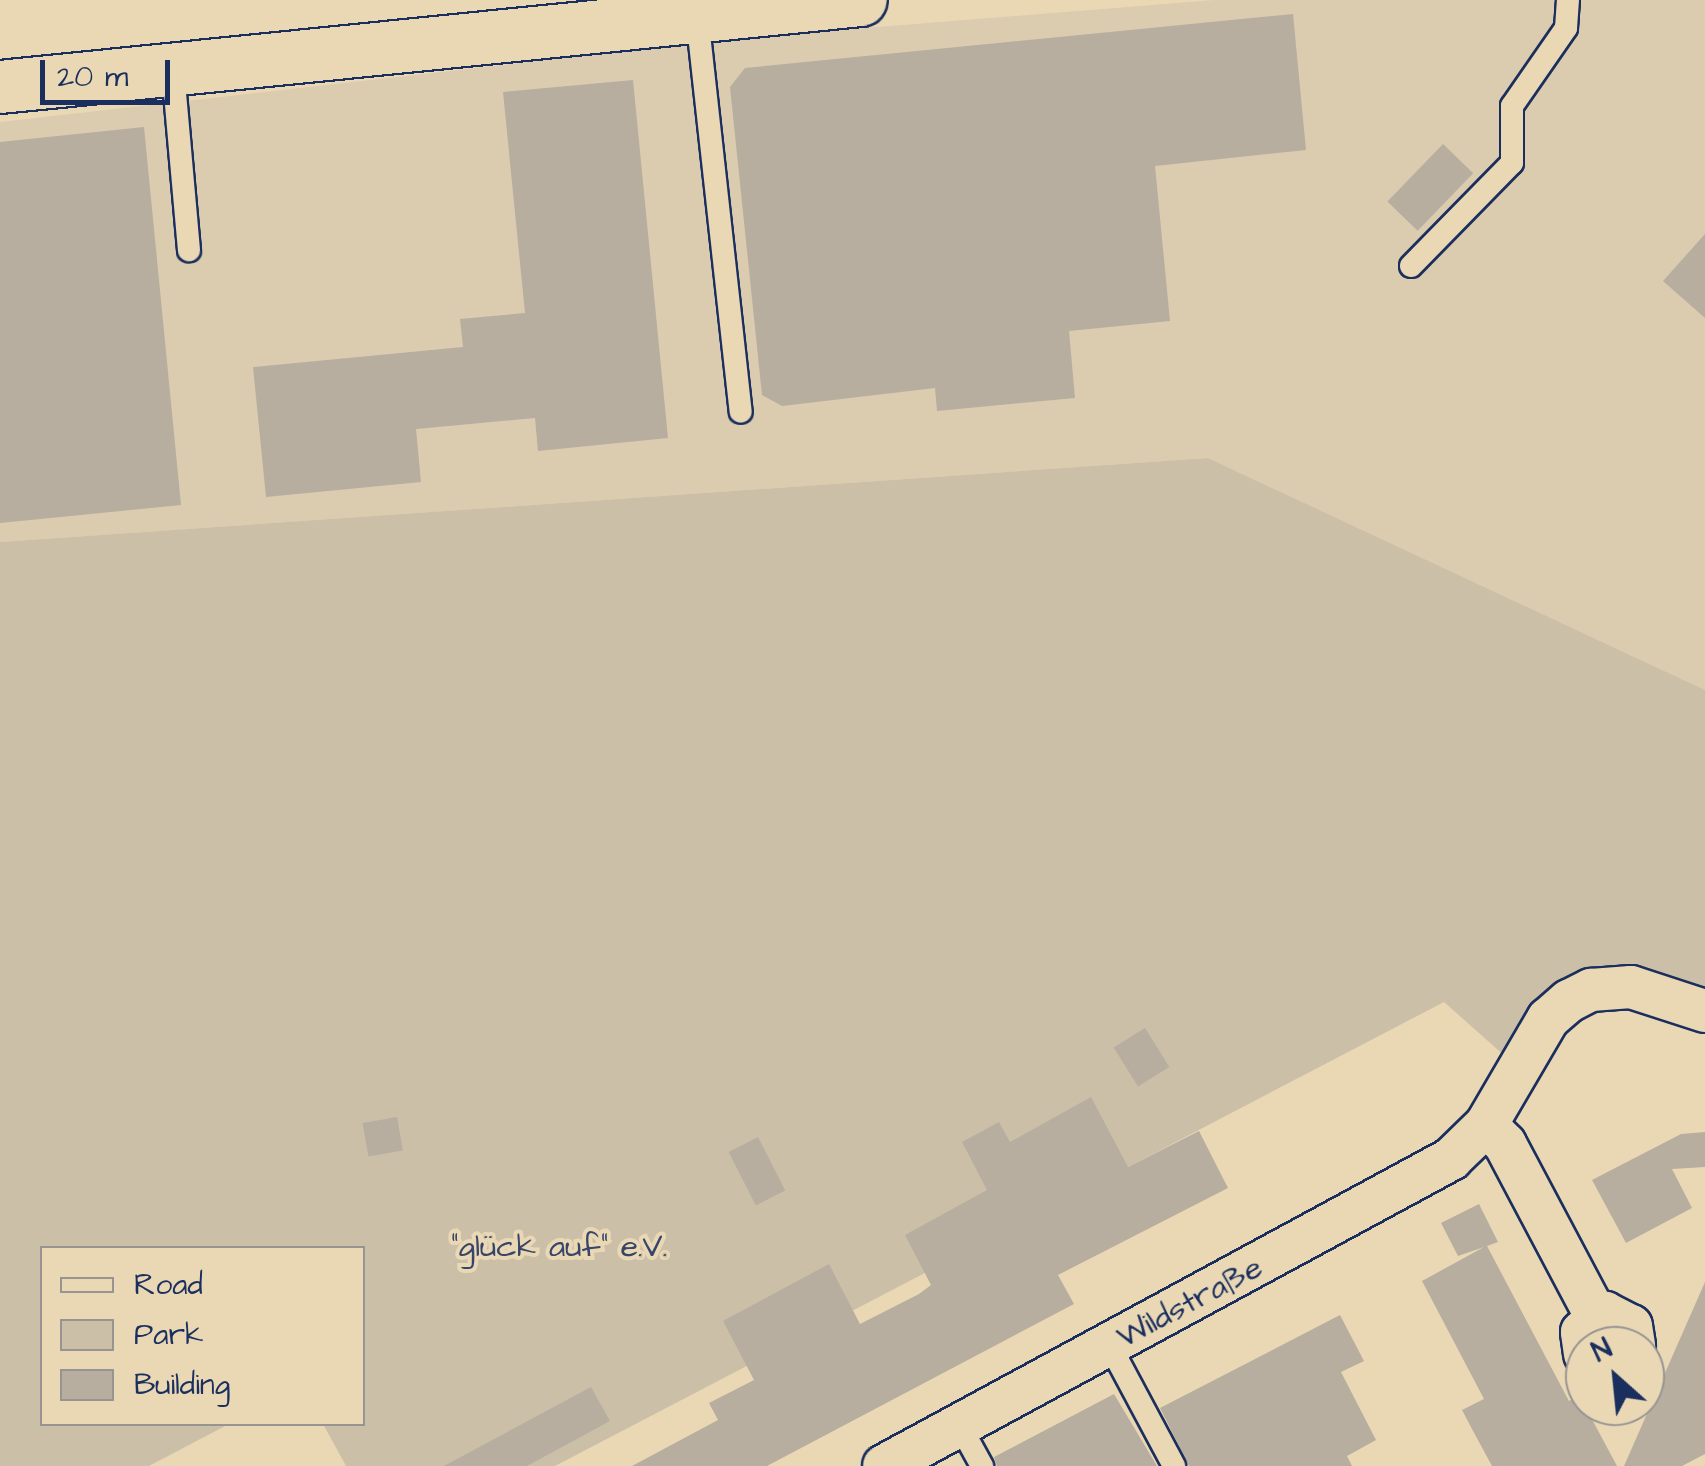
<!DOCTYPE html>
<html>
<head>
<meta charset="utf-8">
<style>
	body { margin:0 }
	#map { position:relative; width:1705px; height:1466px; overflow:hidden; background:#ead8b5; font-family:"Architects Daughter",sans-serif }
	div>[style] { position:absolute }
	.built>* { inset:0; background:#dbcbaf }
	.green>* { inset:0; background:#ccbfa8 }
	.building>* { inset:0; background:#b7aea0; transform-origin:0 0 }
	.roads { filter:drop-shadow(2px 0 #1b2f5e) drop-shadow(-2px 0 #1b2f5e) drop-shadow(0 2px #1b2f5e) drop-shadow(0 -2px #1b2f5e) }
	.service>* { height:22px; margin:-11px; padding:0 11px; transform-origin:11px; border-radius:11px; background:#ead8b5 }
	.minor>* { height:42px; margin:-21px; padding:0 21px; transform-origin:21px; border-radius:21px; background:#ead8b5 }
	.tertiary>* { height:52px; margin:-26px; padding:0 26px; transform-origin:26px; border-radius:26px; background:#ead8b5 }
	span { translate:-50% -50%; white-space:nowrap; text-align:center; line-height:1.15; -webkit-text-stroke:8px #ead8b5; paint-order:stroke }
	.park-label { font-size:32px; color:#364569 }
	.street-label { font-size:32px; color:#1b2f5e }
	.legend { position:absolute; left:40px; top:1246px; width:325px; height:180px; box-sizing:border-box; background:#ead8b5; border:2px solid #979492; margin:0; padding:12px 18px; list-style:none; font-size:30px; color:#1b2f5e }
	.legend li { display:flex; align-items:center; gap:20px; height:50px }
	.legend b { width:50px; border:2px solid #979492 }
	.north { position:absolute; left:1565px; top:1326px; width:100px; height:100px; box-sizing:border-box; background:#ead8b5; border:2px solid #979492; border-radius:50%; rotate:333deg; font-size:28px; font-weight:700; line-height:40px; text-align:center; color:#1b2f5e }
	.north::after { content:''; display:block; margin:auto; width:35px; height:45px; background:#1b2f5e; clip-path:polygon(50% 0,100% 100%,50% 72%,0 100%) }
	.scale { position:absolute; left:40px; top:60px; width:130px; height:45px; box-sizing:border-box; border:5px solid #1b2f5e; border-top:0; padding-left:12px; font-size:30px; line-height:35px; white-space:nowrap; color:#1b2f5e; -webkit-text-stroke:8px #ead8b5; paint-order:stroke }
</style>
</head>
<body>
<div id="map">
	<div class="built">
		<div style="clip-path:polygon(1214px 0,1705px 0,1705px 690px,1208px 458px,0 542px,0 122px,741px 38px)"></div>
	</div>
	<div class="green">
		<div style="clip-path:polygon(1208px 458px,1705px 690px,1705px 1004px,1630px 980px,1515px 1065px,1444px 1002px,555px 1466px,346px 1466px,323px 1424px,362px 1424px,362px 1248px,42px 1248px,42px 1424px,229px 1424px,149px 1466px,0 1466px,0 542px)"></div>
	</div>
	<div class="building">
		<div style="clip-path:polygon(1293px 14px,1306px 150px,1155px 166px,1170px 321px,1069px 331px,1075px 398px,937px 411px,935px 388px,782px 406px,762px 395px,730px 87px,745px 68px)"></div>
		<div style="clip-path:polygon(633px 80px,668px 438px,538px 451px,535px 418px,416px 429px,421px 482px,266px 497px,253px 367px,463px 347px,460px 319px,525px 313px,503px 92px)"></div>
		<div style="clip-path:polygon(144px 127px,181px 505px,0 523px,0 142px)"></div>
		<div style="left:1443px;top:144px;width:42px;height:80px;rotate:44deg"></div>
		<div style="clip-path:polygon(1705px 234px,1705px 318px,1663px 281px)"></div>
		<div style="left:1145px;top:1028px;width:46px;height:37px;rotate:58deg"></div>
		<div style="clip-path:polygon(1091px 1097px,1128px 1167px,1199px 1131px,1228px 1188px,1058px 1275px,1074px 1304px,767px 1466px,632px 1466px,718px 1420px,709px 1403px,754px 1380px,723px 1321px,829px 1264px,860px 1324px,919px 1294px,931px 1285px,905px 1235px,987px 1190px,962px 1142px,999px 1122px,1010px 1142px)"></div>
		<div style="left:397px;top:1117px;width:34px;height:35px;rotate:80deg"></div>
		<div style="clip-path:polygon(1705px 1132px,1705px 1167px,1672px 1169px,1692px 1208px,1626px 1243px,1592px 1180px,1681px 1134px)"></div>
		<div style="left:758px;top:1137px;width:60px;height:33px;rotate:63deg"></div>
		<div style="clip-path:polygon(1479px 1204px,1498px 1242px,1487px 1246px,1569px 1401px,1579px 1395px,1617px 1466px,1492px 1466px,1472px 1429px,1462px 1410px,1484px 1399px,1422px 1281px,1484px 1247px,1458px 1256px,1441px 1223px)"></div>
		<div style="clip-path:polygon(1705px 1282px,1705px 1454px,1682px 1466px,1624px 1466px)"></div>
		<div style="clip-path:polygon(1340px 1315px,1364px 1361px,1341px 1372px,1376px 1440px,1347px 1456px,1352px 1466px,1189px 1466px,1160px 1408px)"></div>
		<div style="clip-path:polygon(591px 1387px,610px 1421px,527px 1466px,444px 1466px)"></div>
		<div style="clip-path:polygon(1114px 1394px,1157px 1466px,997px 1466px,994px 1457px)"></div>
	</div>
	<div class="roads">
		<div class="service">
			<div style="left:697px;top:16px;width:398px;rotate:83.7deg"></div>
			<div style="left:173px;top:71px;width:180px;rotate:84.9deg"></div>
			<div style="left:1411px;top:266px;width:144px;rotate:-45.6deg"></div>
			<div style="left:1512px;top:163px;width:57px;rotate:-90deg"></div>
			<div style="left:1512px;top:106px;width:95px;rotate:-55.3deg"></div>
			<div style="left:1566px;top:28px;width:28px;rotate:-86deg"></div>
			<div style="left:1110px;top:1346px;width:136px;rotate:61.9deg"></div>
			<div style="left:960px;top:1426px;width:46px;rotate:61.2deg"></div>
		</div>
		<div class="minor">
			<div style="left:1486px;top:1125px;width:27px;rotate:45deg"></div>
			<div style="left:1505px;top:1144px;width:195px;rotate:62.1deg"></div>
			<div style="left:1585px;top:1354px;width:22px;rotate:-98deg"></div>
			<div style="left:1582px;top:1332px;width:30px;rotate:-40deg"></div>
			<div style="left:1605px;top:1313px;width:29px;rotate:27deg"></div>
			<div style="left:1631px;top:1326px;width:20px;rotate:81deg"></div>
			<div style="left:884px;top:1466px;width:645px;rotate:-28.43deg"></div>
			<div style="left:1451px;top:1159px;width:49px;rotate:-44.2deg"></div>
			<div style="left:1486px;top:1125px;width:123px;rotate:-59.7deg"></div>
			<div style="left:1548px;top:1019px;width:28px;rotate:-41deg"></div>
			<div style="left:1569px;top:1001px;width:25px;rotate:-27deg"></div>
			<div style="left:1591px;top:990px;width:40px;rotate:-4.3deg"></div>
			<div style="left:1631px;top:987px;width:78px;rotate:18deg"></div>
		</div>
		<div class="tertiary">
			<div style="left:0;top:87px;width:865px;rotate:-5.77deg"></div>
		</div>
	</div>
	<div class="park-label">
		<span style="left:559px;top:1247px">"glück auf" e.V.</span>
	</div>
	<div class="street-label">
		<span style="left:1190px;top:1303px;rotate:-28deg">Wildstraße</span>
	</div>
	<ul class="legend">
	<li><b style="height:12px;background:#ead8b5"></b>Road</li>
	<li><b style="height:28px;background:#ccbfa8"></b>Park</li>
	<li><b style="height:28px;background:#b7aea0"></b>Building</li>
	</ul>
	<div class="north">N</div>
	<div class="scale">20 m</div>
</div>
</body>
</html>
